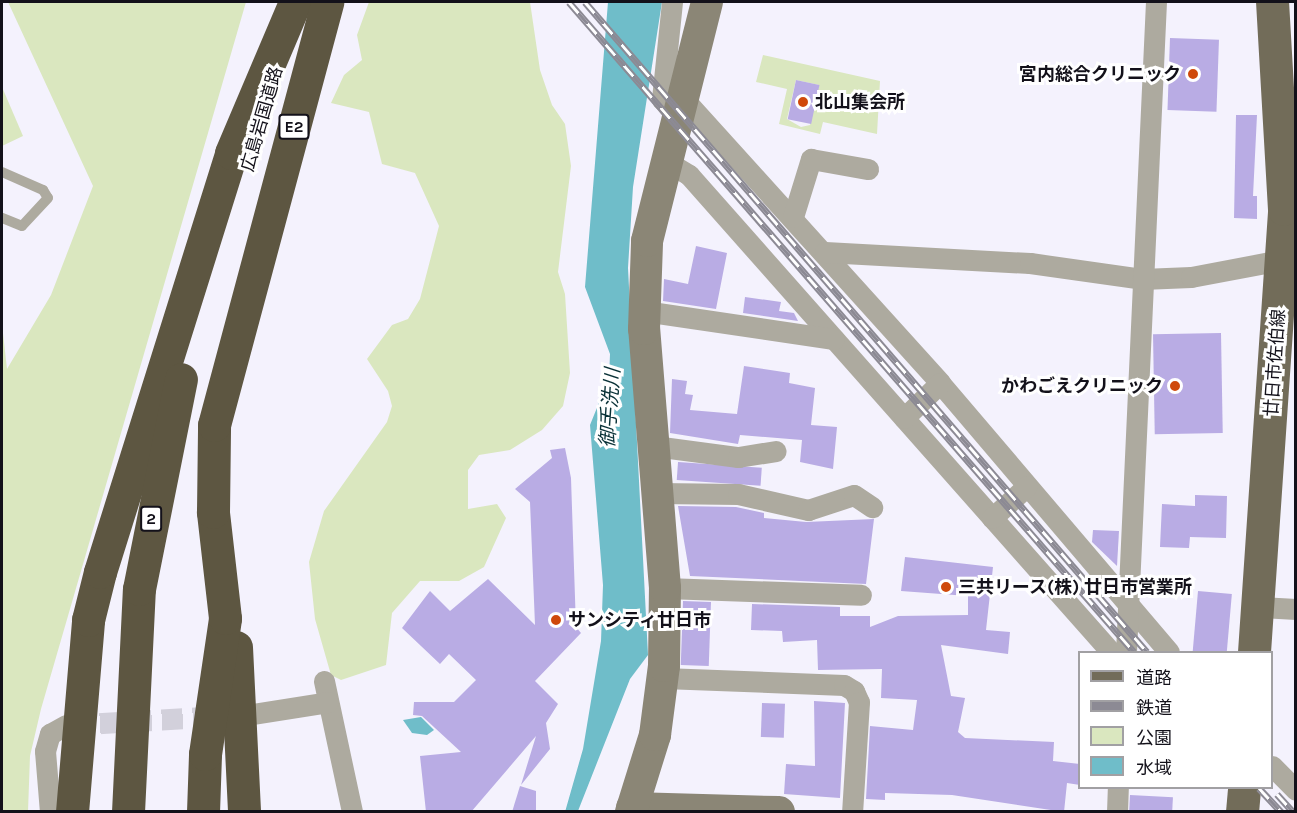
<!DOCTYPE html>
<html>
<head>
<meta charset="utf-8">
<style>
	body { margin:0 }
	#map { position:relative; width:1297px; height:813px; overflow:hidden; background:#f4f2fd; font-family:Karla,"Noto Sans JP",sans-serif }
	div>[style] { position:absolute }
	.green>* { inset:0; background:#dae7bf }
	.water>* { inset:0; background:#6fbdc9 }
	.building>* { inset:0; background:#b9ace4; transform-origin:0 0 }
	.street-tunnel>* { height:21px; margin-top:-10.5px; transform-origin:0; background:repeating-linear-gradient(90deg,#d2d0db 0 21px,transparent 0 31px) }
	.lane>* { height:10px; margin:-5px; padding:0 5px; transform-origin:5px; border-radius:5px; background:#adaa9f }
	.street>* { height:21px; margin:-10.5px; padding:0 10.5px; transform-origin:10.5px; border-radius:10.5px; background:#adaa9f }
	.secondary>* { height:32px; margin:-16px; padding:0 16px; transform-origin:16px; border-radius:16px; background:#8b8676 }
	.primary>* { height:33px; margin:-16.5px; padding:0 16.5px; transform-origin:16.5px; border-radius:16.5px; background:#726c59 }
	.highway>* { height:33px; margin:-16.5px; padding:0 16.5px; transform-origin:16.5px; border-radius:16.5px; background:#5d5641 }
	.rail>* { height:7px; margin-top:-3.5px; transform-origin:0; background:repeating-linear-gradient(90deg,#fff 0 14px,#8c8a94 0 28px); box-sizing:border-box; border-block:2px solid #8c8a94 }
	.dots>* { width:16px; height:16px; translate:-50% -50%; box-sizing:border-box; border:3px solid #fff; border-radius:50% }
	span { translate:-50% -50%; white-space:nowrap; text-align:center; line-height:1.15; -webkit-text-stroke:6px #fff; paint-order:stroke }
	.shield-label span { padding:2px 4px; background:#fff; border:2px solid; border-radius:4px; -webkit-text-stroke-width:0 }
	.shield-label { font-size:16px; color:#13111a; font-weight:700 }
	.poi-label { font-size:18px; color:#13111a; font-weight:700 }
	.right { translate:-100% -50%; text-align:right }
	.left { translate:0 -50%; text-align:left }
	.street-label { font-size:18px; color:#13111a }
	.water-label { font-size:20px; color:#093137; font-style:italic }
	.frame { position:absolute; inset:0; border:3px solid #13111a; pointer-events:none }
	.legend { position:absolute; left:1078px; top:651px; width:195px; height:138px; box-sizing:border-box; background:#fff; border:2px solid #a1a0a3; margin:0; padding:8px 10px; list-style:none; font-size:18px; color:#13111a }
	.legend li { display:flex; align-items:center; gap:12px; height:30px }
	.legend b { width:30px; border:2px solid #a1a0a3 }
</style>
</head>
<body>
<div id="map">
	<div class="green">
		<div style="clip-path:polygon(8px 2px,246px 2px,41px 709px,30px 756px,28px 812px,2px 811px,2px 324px,7px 369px,51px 295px,93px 186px)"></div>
		<div style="clip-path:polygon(369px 2px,530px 2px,540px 70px,552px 105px,565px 124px,571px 166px,558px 272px,565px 294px,570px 373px,563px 406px,542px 430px,510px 450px,479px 455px,468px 470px,468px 509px,497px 504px,506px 518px,484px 567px,459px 581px,420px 581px,392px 613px,386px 665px,341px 680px,331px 675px,315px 619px,309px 562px,324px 511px,387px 422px,392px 406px,388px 391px,367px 359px,392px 325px,408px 319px,420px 299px,439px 226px,415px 173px,382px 164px,369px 112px,331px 103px,344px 75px,362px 60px,357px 35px)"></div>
		<div style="clip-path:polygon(evenodd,763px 55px,880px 81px,877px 134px,823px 122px,820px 134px,779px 124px,787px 89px,756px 82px,763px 55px,796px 80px,819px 85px,810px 125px,801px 127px,787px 119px,796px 80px)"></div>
		<div style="clip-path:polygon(2px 87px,23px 136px,2px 146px)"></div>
	</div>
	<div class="water">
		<div style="clip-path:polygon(608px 2px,662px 2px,633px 187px,628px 268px,648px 655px,630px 679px,578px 811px,565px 812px,583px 749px,601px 641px,603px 585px,590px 425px,609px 378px,610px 354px,585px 287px)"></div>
		<div style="clip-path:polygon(421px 717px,434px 730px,427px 735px,412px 733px,403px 720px)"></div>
	</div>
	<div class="building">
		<div style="left:1170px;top:38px;width:49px;height:72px;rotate:2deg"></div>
		<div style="left:796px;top:80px;width:24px;height:40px;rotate:12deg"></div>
		<div style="clip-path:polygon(1236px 115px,1257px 115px,1253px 196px,1257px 196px,1257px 219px,1234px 218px)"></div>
		<div style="clip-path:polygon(696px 246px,727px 253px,716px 309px,663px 301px,664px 279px,688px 284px)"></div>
		<div style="clip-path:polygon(745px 297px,781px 302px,779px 311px,794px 313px,798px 321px,743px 313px)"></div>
		<div style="left:1221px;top:333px;width:100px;height:68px;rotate:89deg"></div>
		<div style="clip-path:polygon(744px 366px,790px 373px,789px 383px,815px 388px,811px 425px,837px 427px,833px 469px,800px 462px,802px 440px,740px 435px,738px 444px,670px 433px,672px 379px,687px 381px,685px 394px,693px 395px,690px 410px,737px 414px)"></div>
		<div style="clip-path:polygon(565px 448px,571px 478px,576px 627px,581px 633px,535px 681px,558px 704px,546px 723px,550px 749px,521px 785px,536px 736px,471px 812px,426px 812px,420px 756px,461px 752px,422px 716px,413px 715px,414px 702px,454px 702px,476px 680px,449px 654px,440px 664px,402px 628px,430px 591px,450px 611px,488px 579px,535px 625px,530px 502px,515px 489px,552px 458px,550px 450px)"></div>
		<div style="left:678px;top:462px;width:84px;height:18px;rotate:4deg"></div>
		<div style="clip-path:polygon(1195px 495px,1227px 496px,1226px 538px,1190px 537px,1189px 548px,1160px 547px,1162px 504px,1195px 506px)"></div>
		<div style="clip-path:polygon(678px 506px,736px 507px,764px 513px,764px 518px,806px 522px,874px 519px,866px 584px,690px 576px)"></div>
		<div style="clip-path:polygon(1093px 530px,1119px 531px,1117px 566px,1092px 542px)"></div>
		<div style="clip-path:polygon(905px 557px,993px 567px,986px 630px,1010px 632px,1008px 654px,941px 645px,951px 696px,965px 698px,958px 732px,965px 738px,1054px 742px,1053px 761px,1080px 764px,1080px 785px,1067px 783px,1064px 812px,952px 795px,885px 793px,885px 800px,866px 799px,870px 726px,913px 730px,917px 700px,881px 698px,882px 669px,818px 670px,817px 640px,783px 642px,782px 631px,751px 630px,752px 604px,840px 607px,840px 616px,870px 616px,870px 627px,898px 616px,968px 615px,968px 596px,901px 591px)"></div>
		<div style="left:1198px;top:591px;width:34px;height:61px;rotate:5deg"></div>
		<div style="left:683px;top:601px;width:28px;height:64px;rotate:2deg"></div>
		<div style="clip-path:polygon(814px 701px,845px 703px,840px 798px,784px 794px,786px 764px,815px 766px)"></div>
		<div style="left:762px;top:703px;width:23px;height:34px;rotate:2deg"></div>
		<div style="clip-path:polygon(520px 786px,536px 791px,536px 812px,512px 812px)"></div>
		<div style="left:1130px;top:795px;width:43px;height:17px;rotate:3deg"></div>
	</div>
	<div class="street-tunnel">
		<div style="left:69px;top:725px;width:152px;rotate:-3.4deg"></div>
	</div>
	<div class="lane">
		<div style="left:2px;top:172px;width:45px;rotate:23.7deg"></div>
		<div style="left:43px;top:190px;width:9px;rotate:58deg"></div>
		<div style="left:48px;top:198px;width:38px;rotate:133deg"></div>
		<div style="left:22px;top:226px;width:22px;rotate:-158deg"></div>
	</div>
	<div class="street">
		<div style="left:672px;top:2px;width:98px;rotate:95.9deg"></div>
		<div style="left:662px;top:99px;width:23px;rotate:50deg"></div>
		<div style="left:682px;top:97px;width:385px;rotate:47.9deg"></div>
		<div style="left:940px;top:383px;width:353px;rotate:49.6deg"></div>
		<div style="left:666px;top:161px;width:27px;rotate:31deg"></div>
		<div style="left:689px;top:175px;width:637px;rotate:48.5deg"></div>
		<div style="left:793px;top:217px;width:61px;rotate:-72.8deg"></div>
		<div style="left:811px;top:159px;width:58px;rotate:10deg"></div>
		<div style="left:825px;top:252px;width:205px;rotate:3.1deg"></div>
		<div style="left:1030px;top:263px;width:113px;rotate:8.1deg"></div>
		<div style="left:1142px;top:279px;width:49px;rotate:-2.3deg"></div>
		<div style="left:1191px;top:277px;width:92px;rotate:-10.7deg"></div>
		<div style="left:644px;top:311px;width:192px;rotate:8.4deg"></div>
		<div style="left:904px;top:418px;width:50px;rotate:-44.2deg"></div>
		<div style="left:654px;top:446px;width:85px;rotate:7.5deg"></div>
		<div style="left:738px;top:457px;width:38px;rotate:-9deg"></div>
		<div style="left:658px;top:493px;width:80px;rotate:0.7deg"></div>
		<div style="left:738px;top:494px;width:72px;rotate:12.9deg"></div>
		<div style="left:808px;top:510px;width:48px;rotate:-18.1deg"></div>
		<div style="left:854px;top:495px;width:22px;rotate:34deg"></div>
		<div style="left:992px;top:518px;width:47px;rotate:-42.4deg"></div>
		<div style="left:665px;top:588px;width:196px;rotate:2deg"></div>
		<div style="left:1258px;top:607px;width:38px;rotate:3deg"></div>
		<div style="left:1126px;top:652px;width:651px;rotate:-87.36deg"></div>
		<div style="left:663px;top:678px;width:181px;rotate:2.2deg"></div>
		<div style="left:844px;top:685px;width:12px;rotate:31deg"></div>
		<div style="left:854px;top:691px;width:12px;rotate:66deg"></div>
		<div style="left:859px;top:702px;width:110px;rotate:93.6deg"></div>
		<div style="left:324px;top:681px;width:134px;rotate:77.9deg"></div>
		<div style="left:247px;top:715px;width:82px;rotate:-9.1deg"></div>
		<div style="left:1272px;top:766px;width:34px;rotate:45deg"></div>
		<div style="left:50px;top:812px;width:61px;rotate:-94.7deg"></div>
		<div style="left:45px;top:751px;width:18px;rotate:-74deg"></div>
		<div style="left:50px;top:734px;width:18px;rotate:-29deg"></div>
		<div style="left:1117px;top:812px;width:24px;rotate:-88deg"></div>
	</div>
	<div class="secondary">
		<div style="left:632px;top:808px;width:147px;rotate:1.6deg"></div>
		<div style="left:631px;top:812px;width:81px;rotate:-72.7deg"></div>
		<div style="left:655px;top:735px;width:70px;rotate:-82.6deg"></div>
		<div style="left:664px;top:666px;width:78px;rotate:-89.3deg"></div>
		<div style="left:665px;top:588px;width:260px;rotate:-94.6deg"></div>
		<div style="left:644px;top:329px;width:88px;rotate:-88deg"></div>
		<div style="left:647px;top:241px;width:246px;rotate:-75.9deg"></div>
	</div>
	<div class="primary">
		<div style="left:1254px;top:652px;width:444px;rotate:-86.1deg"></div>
		<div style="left:1284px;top:209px;width:207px;rotate:-93.3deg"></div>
		<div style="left:1242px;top:812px;width:24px;rotate:-85deg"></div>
	</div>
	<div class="highway">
		<div style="left:236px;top:647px;width:165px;rotate:87.2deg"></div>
		<div style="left:72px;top:812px;width:193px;rotate:-85.2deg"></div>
		<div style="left:88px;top:620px;width:49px;rotate:-76deg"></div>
		<div style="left:100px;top:572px;width:439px;rotate:-72.6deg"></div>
		<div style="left:231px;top:153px;width:164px;rotate:-67deg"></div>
		<div style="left:128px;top:812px;width:223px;rotate:-87.2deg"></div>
		<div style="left:139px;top:589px;width:214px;rotate:-78.7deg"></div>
		<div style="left:203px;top:812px;width:58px;rotate:-88deg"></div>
		<div style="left:205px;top:754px;width:137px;rotate:-81.6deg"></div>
		<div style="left:225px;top:618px;width:107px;rotate:-96.5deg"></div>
		<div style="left:213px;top:512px;width:87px;rotate:-89.3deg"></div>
		<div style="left:214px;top:425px;width:438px;rotate:-75deg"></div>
	</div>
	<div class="rail">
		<div style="left:569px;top:2px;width:861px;rotate:49deg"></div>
		<div style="left:585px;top:2px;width:859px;rotate:49.15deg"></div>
		<div style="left:1259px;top:788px;width:33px;rotate:47deg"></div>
		<div style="left:1277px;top:794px;width:24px;rotate:48deg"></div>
	</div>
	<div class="dots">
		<div style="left:1193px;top:74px;background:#cf490b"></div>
		<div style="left:803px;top:102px;background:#cf490b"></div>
		<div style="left:1175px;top:386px;background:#cf490b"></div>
		<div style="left:946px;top:587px;background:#cf490b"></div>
		<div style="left:556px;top:620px;background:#cf490b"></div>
	</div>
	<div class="shield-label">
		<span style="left:294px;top:127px">E2</span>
		<span style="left:151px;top:519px">2</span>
	</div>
	<div class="poi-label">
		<span class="right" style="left:1181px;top:74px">宮内総合クリニック</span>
		<span class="left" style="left:815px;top:102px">北山集会所</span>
		<span class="right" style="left:1163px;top:386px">かわごえクリニック</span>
		<span class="left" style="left:958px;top:587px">三共リース(株) 廿日市営業所</span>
		<span class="left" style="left:568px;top:620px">サンシティ廿日市</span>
	</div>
	<div class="street-label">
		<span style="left:262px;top:119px;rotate:-74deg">広島岩国道路</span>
		<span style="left:1275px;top:363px;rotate:-86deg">廿日市佐伯線</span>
	</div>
	<div class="water-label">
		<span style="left:610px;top:408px;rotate:-86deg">御手洗川</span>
	</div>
	<div class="frame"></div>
	<ul class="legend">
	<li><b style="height:8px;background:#726c59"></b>道路</li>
	<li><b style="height:8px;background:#8c8a94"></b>鉄道</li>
	<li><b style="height:16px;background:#dae7bf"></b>公園</li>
	<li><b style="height:16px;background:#6fbdc9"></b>水域</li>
	</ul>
</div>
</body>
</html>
